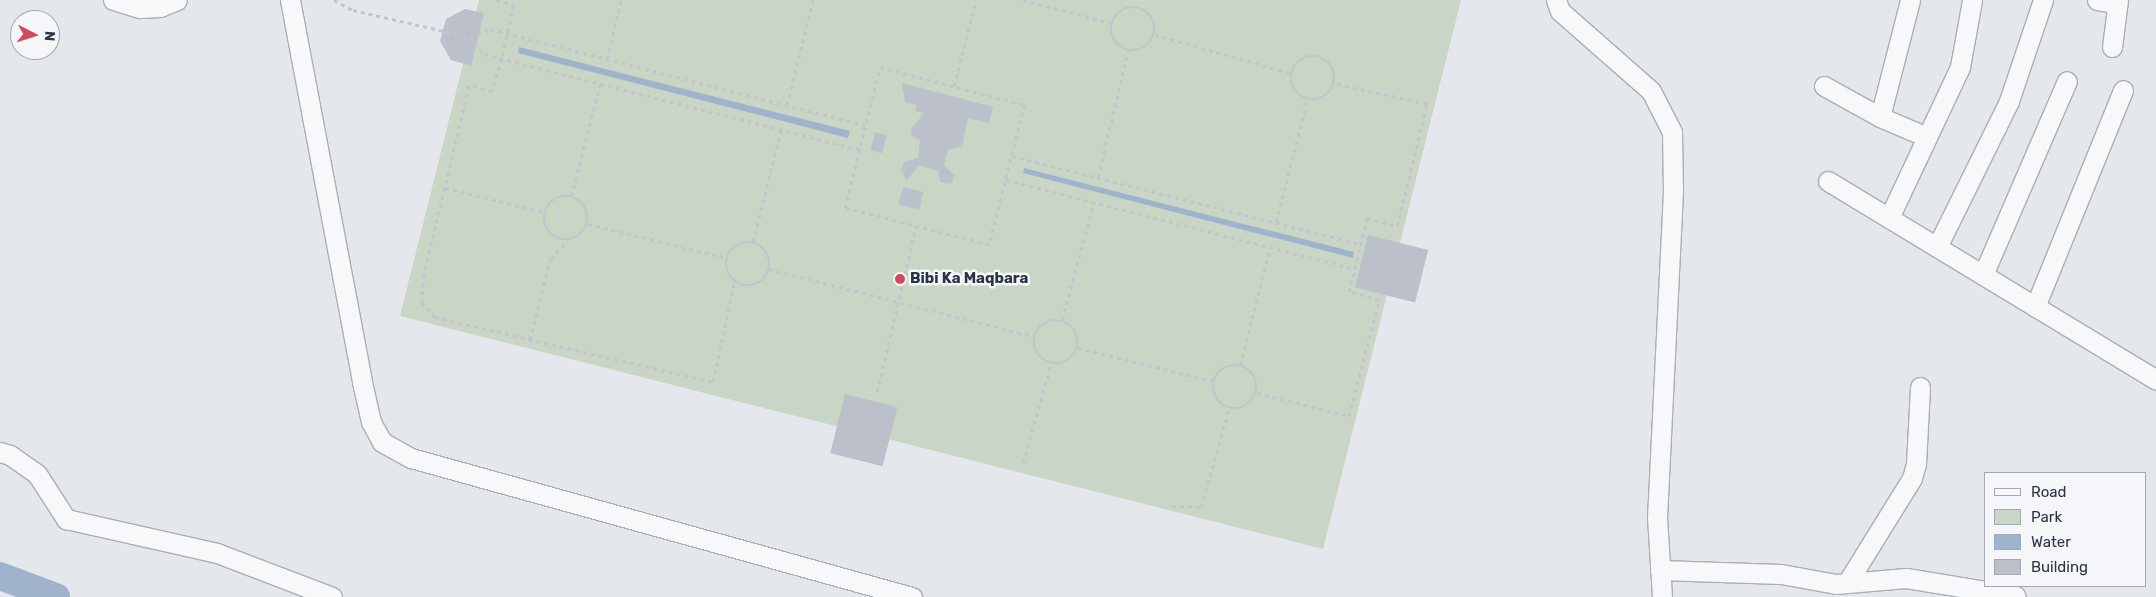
<!DOCTYPE html>
<html>
<head>
<meta charset="utf-8">
<style>
	body { margin:0 }
	#map { position:relative; width:2156px; height:597px; overflow:hidden; background:#e4e7ec; font-family:Rubik,sans-serif }
	div>[style] { position:absolute }
	.green>* { inset:0; background:#c9d6c5 }
	.water>* { inset:0; background:#9fb4cc }
	.river>* { height:28px; margin:-14px; padding:0 14px; transform-origin:14px; border-radius:14px; background:#9fb4cc }
	.building>* { inset:0; background:#bbc0ca; transform-origin:0 0 }
	.path>* { height:2.5px; margin-top:-1.25px; transform-origin:0; background:repeating-linear-gradient(90deg,#c2c5cb 0 4px,transparent 0 8px) }
	.path>.ring { margin:-1.25px; padding:0; box-sizing:content-box; background:none; border:2.5px solid #c2c5cb; border-radius:50% }
	.roads { filter:drop-shadow(1px 0 #a9aeb7) drop-shadow(-1px 0 #a9aeb7) drop-shadow(0 1px #a9aeb7) drop-shadow(0 -1px #a9aeb7) }
	.minor>* { height:19px; margin:-9.5px; padding:0 9.5px; transform-origin:9.5px; border-radius:9.5px; background:#f7f8fa }
	.dots>* { width:14px; height:14px; translate:-50% -50%; box-sizing:border-box; border:2px solid #f4f6f9; border-radius:50% }
	span { translate:-50% -50%; white-space:nowrap; text-align:center; line-height:1.15; -webkit-text-stroke:5px #f4f6f9; paint-order:stroke }
	.poi-label { font-size:15px; color:#2b3445; font-weight:700 }
	.left { translate:0 -50%; text-align:left }
	.legend { position:absolute; left:1984px; top:472px; width:162px; height:115px; box-sizing:border-box; background:#f4f6f9; border:1px solid #a4a8b1; margin:0; padding:6px 9px; list-style:none; font-size:15px; color:#2b3445 }
	.legend li { display:flex; align-items:center; gap:10px; height:25px }
	.legend b { width:25px; border:1px solid #a4a8b1 }
	.north { position:absolute; left:10px; top:10px; width:50px; height:50px; box-sizing:border-box; background:#f4f6f9; border:1px solid #a4a8b1; border-radius:50%; rotate:95deg; font-size:14px; font-weight:700; line-height:20px; text-align:center; color:#2b3445 }
	.north::after { content:''; display:block; margin:auto; width:18px; height:22px; background:#d1495b; clip-path:polygon(50% 0,100% 100%,50% 72%,0 100%) }
</style>
</head>
<body>
<div id="map">
	<div class="green">
		<div style="clip-path:polygon(479px 0,1461px 0,1323px 549px,400px 316px)"></div>
	</div>
	<div class="water">
		<div style="clip-path:polygon(519px 47px,850px 131px,848px 138px,518px 53px)"></div>
		<div style="clip-path:polygon(1024px 168px,1354px 252px,1353px 258px,1023px 173px)"></div>
	</div>
	<div class="river">
		<div style="left:0;top:576px;width:60px;rotate:20.6deg"></div>
	</div>
	<div class="building">
		<div style="clip-path:polygon(465px 9px,484px 13px,471px 66px,451px 60px,440px 41px,446px 19px)"></div>
		<div style="clip-path:polygon(902px 83px,993px 107px,989px 123px,968px 118px,962px 146px,948px 150px,944px 165px,954px 175px,951px 184px,940px 182px,938px 171px,919px 165px,907px 180px,901px 170px,904px 162px,918px 158px,920px 140px,912px 136px,911px 129px,924px 113px,915px 111px,917px 105px,905px 102px)"></div>
		<div style="left:875px;top:132px;width:12px;height:19px;rotate:14deg"></div>
		<div style="left:903px;top:187px;width:21px;height:18px;rotate:14deg"></div>
		<div style="left:1368px;top:235px;width:62px;height:54px;rotate:14deg"></div>
		<div style="left:845px;top:394px;width:54px;height:61px;rotate:14deg"></div>
	</div>
	<div class="path">
		<div style="left:334px;top:0;width:21px;rotate:28deg"></div>
		<div style="left:353px;top:10px;width:120px;rotate:13deg"></div>
		<div style="left:470px;top:37px;width:22px;rotate:-22deg"></div>
		<div style="left:490px;top:29px;width:387px;rotate:14.4deg"></div>
		<div style="left:496px;top:0;width:19px;rotate:16deg"></div>
		<div style="left:514px;top:5px;width:55px;rotate:102.5deg"></div>
		<div style="left:502px;top:59px;width:34px;rotate:107deg"></div>
		<div style="left:492px;top:92px;width:24px;rotate:-165deg"></div>
		<div style="left:469px;top:86px;width:105px;rotate:103.2deg"></div>
		<div style="left:445px;top:188px;width:102px;rotate:13.6deg"></div>
		<div style="left:1023px;top:0;width:91px;rotate:14.6deg"></div>
		<div class="ring" style="left:1111px;top:7px;width:41.5px;height:41.5px"></div>
		<div style="left:1155px;top:35px;width:141px;rotate:15.6deg"></div>
		<div style="left:470px;top:37px;width:22px;rotate:51deg"></div>
		<div style="left:484px;top:54px;width:388px;rotate:14.3deg"></div>
		<div class="ring" style="left:1291px;top:56px;width:41.5px;height:41.5px"></div>
		<div style="left:607px;top:59px;width:61px;rotate:-76.7deg"></div>
		<div style="left:880px;top:67px;width:150px;rotate:14.7deg"></div>
		<div style="left:1025px;top:105px;width:145px;rotate:104.4deg"></div>
		<div style="left:989px;top:245px;width:149px;rotate:-165.6deg"></div>
		<div style="left:845px;top:208px;width:145px;rotate:-76.1deg"></div>
		<div style="left:954px;top:86px;width:89px;rotate:-75.7deg"></div>
		<div style="left:787px;top:105px;width:108px;rotate:-76.1deg"></div>
		<div style="left:1012px;top:156px;width:359px;rotate:14.2deg"></div>
		<div style="left:1098px;top:177px;width:130px;rotate:-76.6deg"></div>
		<div style="left:1006px;top:180px;width:359px;rotate:14.3deg"></div>
		<div style="left:445px;top:188px;width:89px;rotate:103.6deg"></div>
		<div style="left:424px;top:275px;width:27px;rotate:94deg"></div>
		<div style="left:422px;top:302px;width:20px;rotate:49deg"></div>
		<div style="left:435px;top:317px;width:285px;rotate:13.2deg"></div>
		<div style="left:713px;top:382px;width:102px;rotate:-78.1deg"></div>
		<div class="ring" style="left:544px;top:196px;width:41.5px;height:41.5px"></div>
		<div style="left:571px;top:196px;width:116px;rotate:-75.5deg"></div>
		<div style="left:1276px;top:222px;width:126px;rotate:-75.7deg"></div>
		<div style="left:588px;top:224px;width:142px;rotate:13.8deg"></div>
		<div class="ring" style="left:726px;top:242px;width:41.5px;height:41.5px"></div>
		<div style="left:753px;top:242px;width:115px;rotate:-76deg"></div>
		<div style="left:769px;top:269px;width:275px;rotate:14.3deg"></div>
		<div class="ring" style="left:1034px;top:320px;width:41.5px;height:41.5px"></div>
		<div style="left:1062px;top:320px;width:122px;rotate:-74.8deg"></div>
		<div style="left:530px;top:340px;width:83px;rotate:-76.1deg"></div>
		<div style="left:550px;top:259px;width:25px;rotate:-45deg"></div>
		<div style="left:1078px;top:348px;width:139px;rotate:13.7deg"></div>
		<div class="ring" style="left:1213px;top:365px;width:41.5px;height:41.5px"></div>
		<div style="left:1240px;top:365px;width:121px;rotate:-75.6deg"></div>
		<div style="left:877px;top:392px;width:171px;rotate:-76.8deg"></div>
		<div style="left:1257px;top:393px;width:95px;rotate:14deg"></div>
		<div style="left:1349px;top:416px;width:120px;rotate:-75.5deg"></div>
		<div style="left:1379px;top:300px;width:31px;rotate:-165deg"></div>
		<div style="left:1349px;top:292px;width:76px;rotate:-76.3deg"></div>
		<div style="left:1367px;top:218px;width:31px;rotate:15deg"></div>
		<div style="left:1397px;top:226px;width:126px;rotate:-76.2deg"></div>
		<div style="left:1427px;top:104px;width:94px;rotate:-167.7deg"></div>
		<div style="left:1023px;top:463px;width:103px;rotate:-74.2deg"></div>
		<div style="left:1172px;top:506px;width:29px;rotate:2deg"></div>
		<div style="left:1201px;top:507px;width:102px;rotate:-74.1deg"></div>
	</div>
	<div class="roads">
		<div class="minor">
			<div style="left:113px;top:0;width:28px;rotate:17deg"></div>
			<div style="left:140px;top:8px;width:20px;rotate:-3deg"></div>
			<div style="left:160px;top:7px;width:18px;rotate:-22deg"></div>
			<div style="left:290px;top:0;width:389px;rotate:79.3deg"></div>
			<div style="left:362px;top:382px;width:41px;rotate:77.3deg"></div>
			<div style="left:371px;top:422px;width:23px;rotate:61deg"></div>
			<div style="left:382px;top:442px;width:33px;rotate:29deg"></div>
			<div style="left:411px;top:458px;width:520px;rotate:15.51deg"></div>
			<div style="left:1556px;top:0;width:12px;rotate:70deg"></div>
			<div style="left:1560px;top:11px;width:121px;rotate:41.3deg"></div>
			<div style="left:1651px;top:91px;width:46px;rotate:62.9deg"></div>
			<div style="left:1672px;top:132px;width:59px;rotate:89deg"></div>
			<div style="left:1673px;top:191px;width:326px;rotate:92.8deg"></div>
			<div style="left:1657px;top:517px;width:80px;rotate:86.4deg"></div>
			<div style="left:2097px;top:0;width:20px;rotate:9deg"></div>
			<div style="left:2112px;top:47px;width:47px;rotate:-82.7deg"></div>
			<div style="left:1824px;top:86px;width:64px;rotate:29deg"></div>
			<div style="left:1880px;top:117px;width:51px;rotate:23.1deg"></div>
			<div style="left:1880px;top:117px;width:121px;rotate:-75.6deg"></div>
			<div style="left:1828px;top:181px;width:384px;rotate:31.2deg"></div>
			<div style="left:1889px;top:218px;width:167px;rotate:-64.8deg"></div>
			<div style="left:1960px;top:67px;width:68px;rotate:-79.8deg"></div>
			<div style="left:1937px;top:247px;width:163px;rotate:-63.7deg"></div>
			<div style="left:2009px;top:101px;width:107px;rotate:-71.4deg"></div>
			<div style="left:1983px;top:275px;width:211px;rotate:-66.6deg"></div>
			<div style="left:2035px;top:307px;width:234px;rotate:-67.9deg"></div>
			<div style="left:0;top:452px;width:10px;rotate:17deg"></div>
			<div style="left:10px;top:455px;width:33px;rotate:35deg"></div>
			<div style="left:37px;top:474px;width:54px;rotate:57.2deg"></div>
			<div style="left:66px;top:519px;width:155px;rotate:12.7deg"></div>
			<div style="left:217px;top:553px;width:123px;rotate:20.9deg"></div>
			<div style="left:1660px;top:570px;width:121px;rotate:1.9deg"></div>
			<div style="left:1781px;top:574px;width:56px;rotate:10.3deg"></div>
			<div style="left:1836px;top:584px;width:70px;rotate:-4.9deg"></div>
			<div style="left:1906px;top:578px;width:111px;rotate:9.3deg"></div>
			<div style="left:1847px;top:583px;width:123px;rotate:-58.2deg"></div>
			<div style="left:1912px;top:478px;width:15px;rotate:-74deg"></div>
			<div style="left:1916px;top:464px;width:77px;rotate:-87deg"></div>
		</div>
	</div>
	<div class="dots">
		<div style="left:900px;top:279px;background:#d1495b"></div>
	</div>
	<div class="poi-label">
		<span class="left" style="left:910px;top:279px">Bibi Ka Maqbara</span>
	</div>
	<ul class="legend">
	<li><b style="height:6px;background:#f7f8fa"></b>Road</li>
	<li><b style="height:14px;background:#c9d6c5"></b>Park</li>
	<li><b style="height:14px;background:#9fb4cc"></b>Water</li>
	<li><b style="height:14px;background:#bbc0ca"></b>Building</li>
	</ul>
	<div class="north">N</div>
</div>
</body>
</html>
